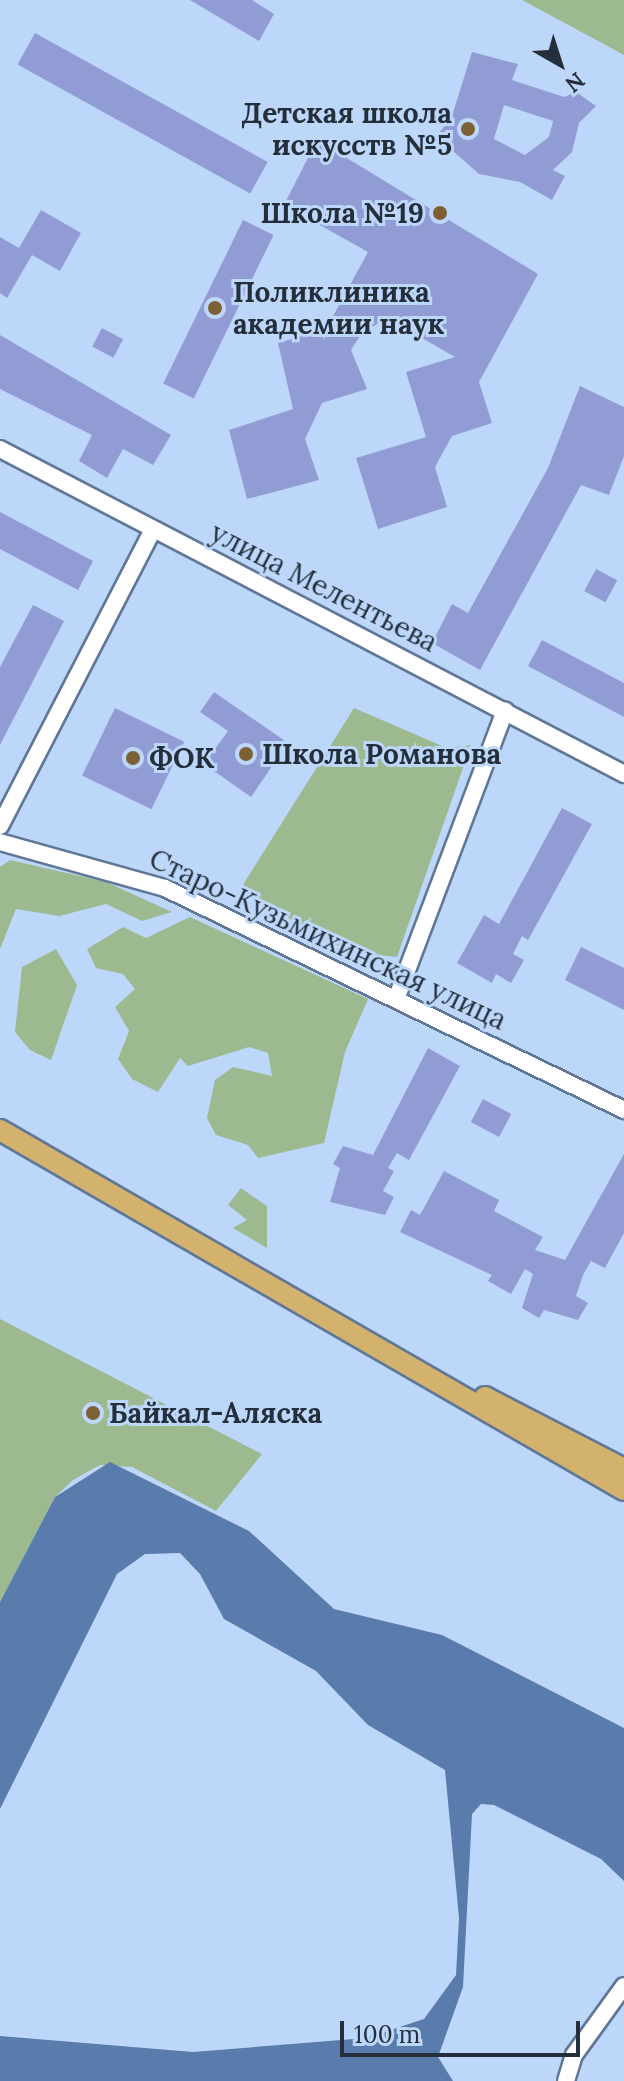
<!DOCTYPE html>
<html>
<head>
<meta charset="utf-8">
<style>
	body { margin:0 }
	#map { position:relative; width:624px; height:2081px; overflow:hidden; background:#bdd7fa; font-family:Lora,serif }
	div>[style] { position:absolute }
	.green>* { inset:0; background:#9cb990 }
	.water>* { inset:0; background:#5a7cac }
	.building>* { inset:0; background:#929cd4; transform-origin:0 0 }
	.roads { filter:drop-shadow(2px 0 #607797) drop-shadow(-2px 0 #607797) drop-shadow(0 2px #607797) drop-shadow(0 -2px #607797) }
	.minor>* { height:16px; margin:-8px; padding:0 8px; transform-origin:8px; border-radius:8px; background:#fff }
	.major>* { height:20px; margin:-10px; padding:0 10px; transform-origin:10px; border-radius:10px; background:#d3b26d }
	.dots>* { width:22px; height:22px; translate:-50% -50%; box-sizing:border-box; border:4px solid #bdd7fa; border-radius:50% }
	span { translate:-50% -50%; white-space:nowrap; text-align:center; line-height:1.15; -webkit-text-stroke:6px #bdd7fa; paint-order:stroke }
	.poi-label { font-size:28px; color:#252f3c; font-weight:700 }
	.right { translate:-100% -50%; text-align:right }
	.left { translate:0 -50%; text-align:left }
	.street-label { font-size:28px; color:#252f3c }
	.north { position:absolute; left:520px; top:24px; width:80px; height:80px; -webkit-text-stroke:6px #bdd7fa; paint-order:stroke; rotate:141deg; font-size:22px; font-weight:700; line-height:32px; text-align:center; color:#252f3c }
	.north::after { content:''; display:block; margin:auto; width:28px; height:36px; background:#252f3c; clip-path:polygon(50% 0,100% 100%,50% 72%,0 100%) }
	.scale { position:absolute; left:340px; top:2021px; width:240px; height:36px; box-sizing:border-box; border:4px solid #252f3c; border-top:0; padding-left:10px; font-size:24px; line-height:28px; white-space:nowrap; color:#252f3c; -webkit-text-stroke:6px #bdd7fa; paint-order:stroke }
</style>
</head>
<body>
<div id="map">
	<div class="green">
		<div style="clip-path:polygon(522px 0,624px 0,624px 55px)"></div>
		<div style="clip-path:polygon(354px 708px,447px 748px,471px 745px,397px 957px,350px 952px,239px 891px)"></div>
		<div style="clip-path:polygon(10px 860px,106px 882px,172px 912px,142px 921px,106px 904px,59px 916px,16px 909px,0 949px,0 867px)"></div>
		<div style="clip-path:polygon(190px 917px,368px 999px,345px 1052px,324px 1143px,258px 1158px,248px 1145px,216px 1135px,207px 1118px,215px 1080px,233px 1067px,272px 1076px,268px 1053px,249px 1047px,188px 1066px,180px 1058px,158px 1092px,132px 1079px,118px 1059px,129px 1031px,115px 1007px,135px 989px,123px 974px,96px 968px,87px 949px,123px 927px,146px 938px)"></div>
		<div style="clip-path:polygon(56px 949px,77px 985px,51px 1060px,30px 1050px,15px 1032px,22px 967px)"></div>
		<div style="clip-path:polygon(241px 1188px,267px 1206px,267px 1248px,233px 1228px,247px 1220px,228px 1205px)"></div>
		<div style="clip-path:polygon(0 1319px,262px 1454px,216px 1511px,132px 1467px,100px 1465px,73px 1480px,55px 1497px,0 1602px)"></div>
	</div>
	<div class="water">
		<div style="clip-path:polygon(110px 1462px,249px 1531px,334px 1609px,442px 1635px,624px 1728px,624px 1881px,601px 1859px,494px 1805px,481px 1804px,472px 1814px,463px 1987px,438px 2057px,453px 2081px,0 2081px,0 2036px,193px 2052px,366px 2038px,424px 2019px,456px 1975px,459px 1918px,445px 1770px,368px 1725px,316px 1671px,224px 1619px,200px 1574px,180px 1553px,145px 1554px,117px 1574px,0 1809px,0 1602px,55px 1497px)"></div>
	</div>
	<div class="building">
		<div style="clip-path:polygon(190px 0,252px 0,274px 14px,259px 41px)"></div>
		<div style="left:35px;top:33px;width:266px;height:36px;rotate:29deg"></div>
		<div style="clip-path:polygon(evenodd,472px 52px,518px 64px,512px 80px,564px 97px,576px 92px,596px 106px,579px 123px,572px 152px,553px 170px,565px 176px,552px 200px,520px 182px,479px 174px,436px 136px,451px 119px,472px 52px,504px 105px,553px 121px,549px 137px,525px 155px,494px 139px,504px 105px)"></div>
		<div style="clip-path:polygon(317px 140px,538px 274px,479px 382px,492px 423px,452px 436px,435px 467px,447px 507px,378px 529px,356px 458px,426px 437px,406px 372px,455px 357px,387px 318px,362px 333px,351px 350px,367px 389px,322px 403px,305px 439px,319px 480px,247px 499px,229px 430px,293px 409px,278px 343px,326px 329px,368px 252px,284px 205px)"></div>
		<div style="clip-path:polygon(41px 210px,81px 233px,60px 271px,32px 255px,7px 298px,0 293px,0 237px,19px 248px)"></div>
		<div style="left:243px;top:220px;width:34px;height:182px;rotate:26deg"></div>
		<div style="left:102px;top:328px;width:24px;height:21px;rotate:28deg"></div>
		<div style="clip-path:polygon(0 335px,171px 435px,153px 465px,123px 449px,107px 478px,79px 461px,92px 435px,0 389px)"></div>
		<div style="clip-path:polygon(580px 386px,624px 407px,624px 456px,609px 495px,581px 485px,480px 670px,432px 643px,452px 604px,468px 613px,548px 468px)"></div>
		<div style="clip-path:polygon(0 512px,93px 561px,78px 590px,0 549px)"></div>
		<div style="left:596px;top:569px;width:24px;height:25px;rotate:28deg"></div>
		<div style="clip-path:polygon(33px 605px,64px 621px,0 745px,0 667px)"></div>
		<div style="clip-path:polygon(542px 640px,624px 683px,624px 717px,528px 666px)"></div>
		<div style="clip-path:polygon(214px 692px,288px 743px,251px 797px,204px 764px,228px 731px,200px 712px)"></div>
		<div style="left:115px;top:708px;width:77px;height:75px;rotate:26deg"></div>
		<div style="clip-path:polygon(562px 808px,592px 824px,528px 940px,522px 936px,513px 954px,524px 960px,511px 983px,496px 974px,492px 983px,457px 963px,484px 915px,499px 924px)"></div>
		<div style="clip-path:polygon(581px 947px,624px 968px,624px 1010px,565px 980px)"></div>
		<div style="clip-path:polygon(428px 1048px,460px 1066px,409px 1160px,397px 1153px,388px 1168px,394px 1171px,383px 1191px,394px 1197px,385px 1215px,330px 1202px,340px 1168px,333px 1164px,343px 1146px,373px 1155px)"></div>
		<div style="left:483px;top:1099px;width:32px;height:26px;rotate:28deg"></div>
		<div style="clip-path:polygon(624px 1154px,624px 1233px,605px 1268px,591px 1261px,583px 1275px,576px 1296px,588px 1303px,578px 1320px,544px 1310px,539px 1318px,522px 1308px,533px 1274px,525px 1269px,511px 1294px,488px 1281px,492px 1275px,400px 1232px,411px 1210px,420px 1215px,444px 1171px,499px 1200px,494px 1211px,543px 1237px,535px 1250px,565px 1260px)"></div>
	</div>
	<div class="roads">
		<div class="minor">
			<div style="left:0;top:449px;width:704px;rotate:27.51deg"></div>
			<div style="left:0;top:826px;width:332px;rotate:-62.7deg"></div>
			<div style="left:0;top:842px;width:171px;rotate:15.6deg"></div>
			<div style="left:165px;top:888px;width:510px;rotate:25.81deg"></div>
			<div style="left:398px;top:994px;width:303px;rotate:-69.3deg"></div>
			<div style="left:566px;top:2081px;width:27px;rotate:-73deg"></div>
			<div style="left:574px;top:2055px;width:85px;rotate:-54.1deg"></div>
		</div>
		<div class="major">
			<div style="left:0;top:1130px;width:720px;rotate:29.98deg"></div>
			<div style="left:485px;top:1397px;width:157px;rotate:27.4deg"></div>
		</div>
	</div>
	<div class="dots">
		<div style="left:468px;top:129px;background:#7d6033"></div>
		<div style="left:440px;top:213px;background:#7d6033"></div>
		<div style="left:215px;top:308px;background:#7d6033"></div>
		<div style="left:246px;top:754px;background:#7d6033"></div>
		<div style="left:133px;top:758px;background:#7d6033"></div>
		<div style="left:93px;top:1413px;background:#7d6033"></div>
	</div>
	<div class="poi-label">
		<span class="right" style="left:452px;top:129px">Детская школа<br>искусств №5</span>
		<span class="right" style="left:424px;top:213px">Школа №19</span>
		<span class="left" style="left:233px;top:308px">Поликлиника<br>академии наук</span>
		<span class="left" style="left:262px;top:754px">Школа Романова</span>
		<span class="left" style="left:149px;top:758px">ФОК</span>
		<span class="left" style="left:109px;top:1413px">Байкал-Аляска</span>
	</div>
	<div class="street-label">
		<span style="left:324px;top:587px;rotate:27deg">улица Мелентьева</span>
		<span style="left:328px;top:939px;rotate:25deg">Старо-Кузьмихинская улица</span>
	</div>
	<div class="north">N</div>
	<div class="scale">100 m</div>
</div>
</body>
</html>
